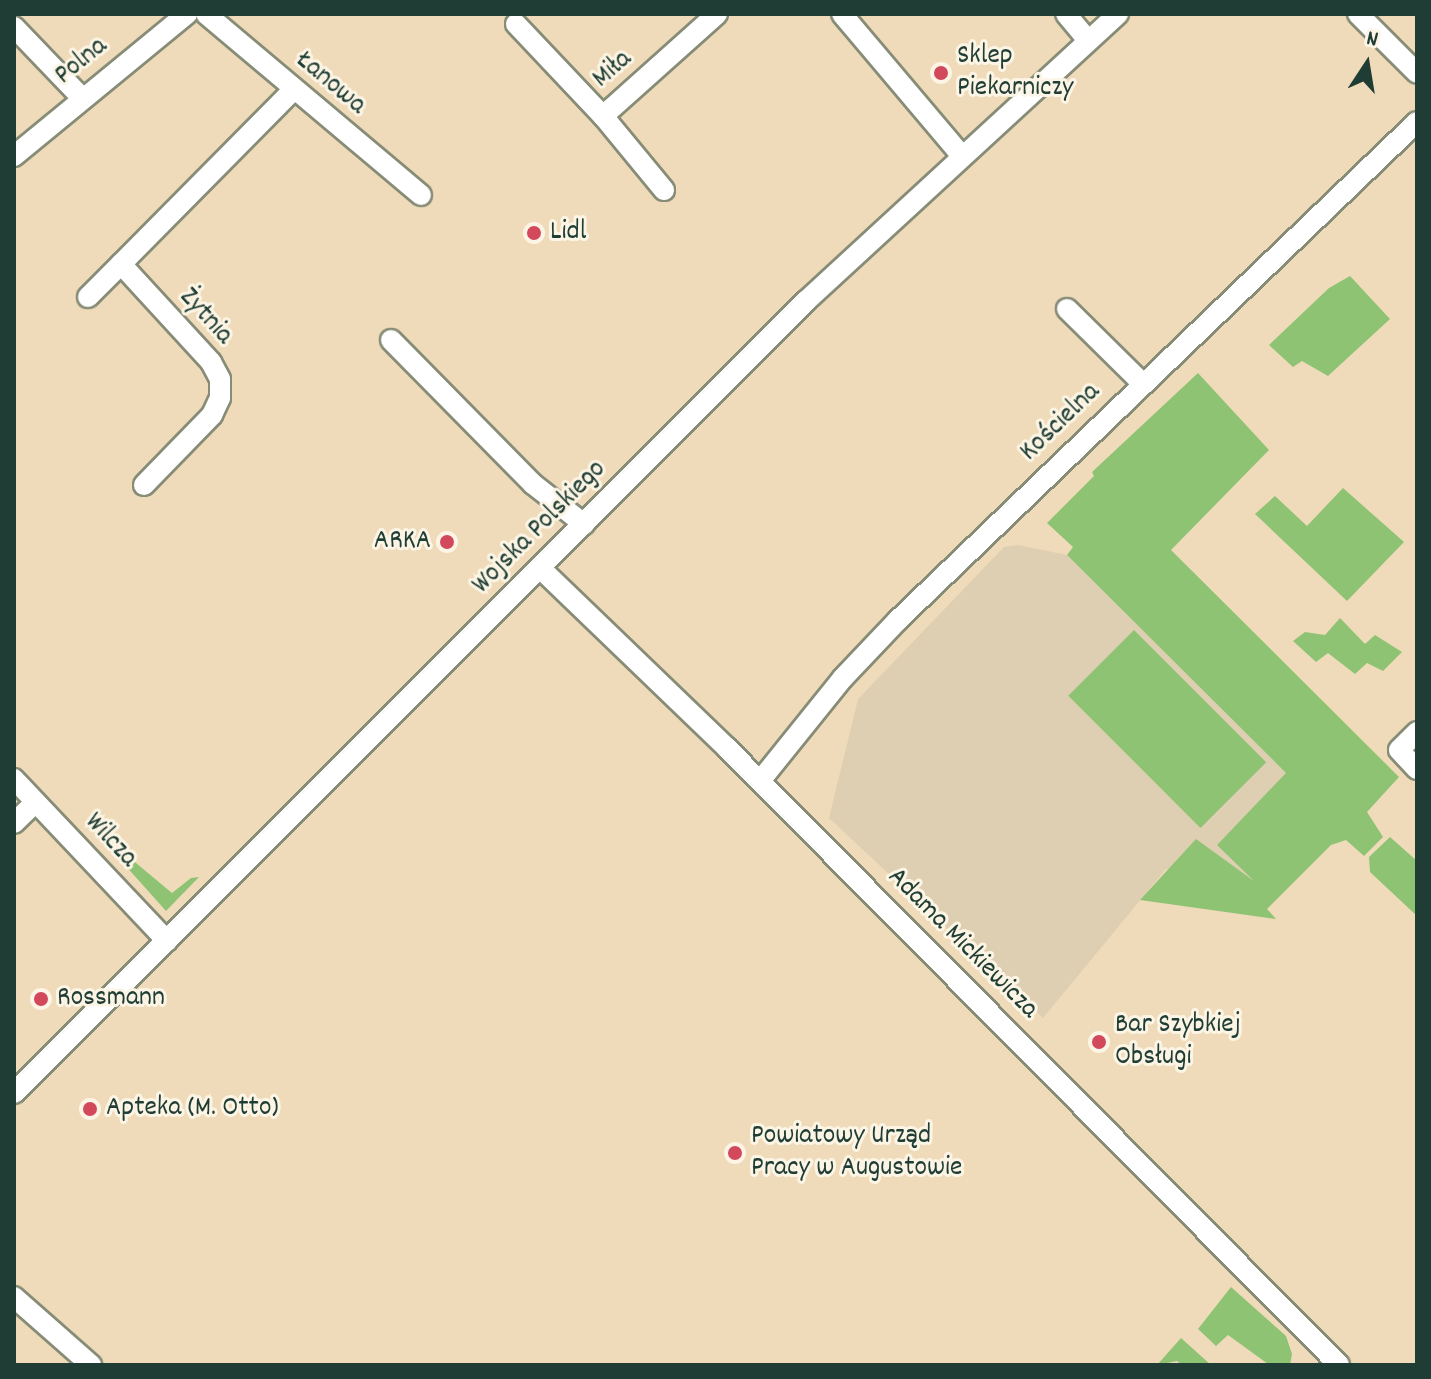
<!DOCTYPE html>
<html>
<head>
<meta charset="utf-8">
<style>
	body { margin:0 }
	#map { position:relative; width:1431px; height:1379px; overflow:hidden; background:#efdbba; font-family:Dekko,sans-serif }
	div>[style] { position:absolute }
	.built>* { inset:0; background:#dfcfb2 }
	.green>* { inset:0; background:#8ec374; transform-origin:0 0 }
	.roads { filter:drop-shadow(2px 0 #878c77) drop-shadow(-2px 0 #878c77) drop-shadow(0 2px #878c77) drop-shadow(0 -2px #878c77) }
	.minor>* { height:20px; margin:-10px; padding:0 10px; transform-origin:10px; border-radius:10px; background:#fff }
	.dots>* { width:22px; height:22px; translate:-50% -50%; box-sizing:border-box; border:4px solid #fcf5e5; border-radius:50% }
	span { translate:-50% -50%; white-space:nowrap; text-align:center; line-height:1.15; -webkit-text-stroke:6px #fcf5e5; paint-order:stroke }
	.poi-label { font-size:28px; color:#1f3d34 }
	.left { translate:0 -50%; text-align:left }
	.right { translate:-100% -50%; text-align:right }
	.street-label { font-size:28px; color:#1f3d34 }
	.frame { position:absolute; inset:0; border:16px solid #1f3d34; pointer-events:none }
	.north { position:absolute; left:1327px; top:24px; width:80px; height:80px; -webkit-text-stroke:6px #fcf5e5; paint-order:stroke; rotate:12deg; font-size:22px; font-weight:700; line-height:32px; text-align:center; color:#1f3d34 }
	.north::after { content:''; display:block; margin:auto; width:28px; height:36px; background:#1f3d34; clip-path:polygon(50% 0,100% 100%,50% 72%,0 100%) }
</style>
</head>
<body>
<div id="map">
	<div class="built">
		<div style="clip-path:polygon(1018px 545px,1067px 555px,1286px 773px,1268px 896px,1166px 869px,1043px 1018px,829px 818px,858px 699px,1004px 547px)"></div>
	</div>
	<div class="green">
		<div style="clip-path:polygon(1350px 276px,1390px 319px,1328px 376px,1302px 361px,1293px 367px,1269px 345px,1329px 288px)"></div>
		<div style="clip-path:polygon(1198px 373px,1269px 450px,1171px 550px,1399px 777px,1367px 812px,1383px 837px,1364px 856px,1346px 840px,1331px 845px,1267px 909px,1276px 919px,1140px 900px,1196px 839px,1254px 881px,1217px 845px,1286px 773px,1067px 555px,1073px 547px,1047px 523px,1094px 476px,1092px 472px)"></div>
		<div style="clip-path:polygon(1343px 488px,1404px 542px,1347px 601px,1255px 514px,1275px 496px,1307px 526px)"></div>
		<div style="clip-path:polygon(1340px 618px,1365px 644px,1375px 635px,1402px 652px,1383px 671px,1367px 663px,1355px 674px,1328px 653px,1316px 662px,1293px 641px,1305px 632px,1325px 635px)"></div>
		<div style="left:1134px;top:630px;width:187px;height:93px;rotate:45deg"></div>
		<div style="clip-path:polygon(1390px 837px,1417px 861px,1417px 916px,1370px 872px,1369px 857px)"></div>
		<div style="clip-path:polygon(130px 858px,172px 893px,191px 878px,199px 877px,166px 911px,124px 864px)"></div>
		<div style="clip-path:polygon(1231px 1287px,1286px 1336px,1292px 1354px,1290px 1365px,1268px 1364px,1228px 1335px,1216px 1346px,1198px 1329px)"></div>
		<div style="clip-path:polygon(1181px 1338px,1211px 1365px,1182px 1365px,1177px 1361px,1157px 1365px)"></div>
	</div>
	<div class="roads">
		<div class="minor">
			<div style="left:206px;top:14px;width:281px;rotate:40.1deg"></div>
			<div style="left:842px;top:14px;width:186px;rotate:49.8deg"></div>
			<div style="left:1066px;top:14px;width:34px;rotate:50deg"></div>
			<div style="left:1358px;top:14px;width:83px;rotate:45deg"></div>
			<div style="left:516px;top:24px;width:127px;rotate:46.6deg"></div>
			<div style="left:603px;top:116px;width:153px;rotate:-41.8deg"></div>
			<div style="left:14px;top:27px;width:98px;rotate:46.2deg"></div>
			<div style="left:603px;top:116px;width:96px;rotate:50.5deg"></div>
			<div style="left:14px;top:156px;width:224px;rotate:-39.4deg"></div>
			<div style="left:88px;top:297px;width:47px;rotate:-45deg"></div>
			<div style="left:1067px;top:309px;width:107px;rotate:44.6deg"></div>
			<div style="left:391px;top:340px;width:202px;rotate:45.4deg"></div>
			<div style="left:533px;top:484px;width:65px;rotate:38.1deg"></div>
			<div style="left:144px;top:485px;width:98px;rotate:-45.8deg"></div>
			<div style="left:212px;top:415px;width:19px;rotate:-65deg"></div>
			<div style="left:220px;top:398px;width:19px;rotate:-90deg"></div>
			<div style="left:220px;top:379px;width:19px;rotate:-118deg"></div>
			<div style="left:211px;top:362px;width:133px;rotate:-132.6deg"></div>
			<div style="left:121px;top:264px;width:245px;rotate:-45.3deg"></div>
			<div style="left:540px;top:568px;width:260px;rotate:43.9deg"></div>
			<div style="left:727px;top:748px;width:869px;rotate:45.23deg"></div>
			<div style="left:1417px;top:732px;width:25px;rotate:135deg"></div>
			<div style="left:1399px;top:750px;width:26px;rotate:47deg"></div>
			<div style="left:14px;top:779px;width:223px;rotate:46.6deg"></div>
			<div style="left:760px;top:781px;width:131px;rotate:-51.2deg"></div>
			<div style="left:842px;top:679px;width:81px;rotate:-46.5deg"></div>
			<div style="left:898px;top:620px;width:719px;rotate:-43.82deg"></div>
			<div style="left:14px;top:823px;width:30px;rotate:-44deg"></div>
			<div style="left:14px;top:1093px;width:1120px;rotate:-45deg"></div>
			<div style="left:806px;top:301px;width:424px;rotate:-42.6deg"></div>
			<div style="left:14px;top:1297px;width:103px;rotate:41.4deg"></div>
		</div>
	</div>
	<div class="dots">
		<div style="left:941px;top:73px;background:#d1495b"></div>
		<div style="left:534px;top:233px;background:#d1495b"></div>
		<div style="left:447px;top:542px;background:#d1495b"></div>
		<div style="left:41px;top:999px;background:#d1495b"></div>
		<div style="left:1099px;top:1042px;background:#d1495b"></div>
		<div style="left:90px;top:1109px;background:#d1495b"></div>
		<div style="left:735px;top:1153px;background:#d1495b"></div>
	</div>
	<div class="poi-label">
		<span class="left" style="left:957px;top:73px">Sklep<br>Piekarniczy</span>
		<span class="left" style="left:550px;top:233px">Lidl</span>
		<span class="right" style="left:431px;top:542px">ARKA</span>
		<span class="left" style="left:57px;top:999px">Rossmann</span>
		<span class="left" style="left:1115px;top:1042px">Bar Szybkiej<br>Obsługi</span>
		<span class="left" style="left:106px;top:1109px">Apteka (M. Otto)</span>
		<span class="left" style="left:751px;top:1153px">Powiatowy Urząd<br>Pracy w Augustowie</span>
	</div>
	<div class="street-label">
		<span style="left:82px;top:62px;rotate:-39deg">Polna</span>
		<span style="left:613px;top:70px;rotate:-41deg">Miła</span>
		<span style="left:330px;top:84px;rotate:40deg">Łanowa</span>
		<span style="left:205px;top:317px;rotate:48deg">Żytnia</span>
		<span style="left:1061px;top:423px;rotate:-44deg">Kościelna</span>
		<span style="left:540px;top:528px;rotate:-45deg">Wojska Polskiego</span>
		<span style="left:110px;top:841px;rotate:47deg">Wilcza</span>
		<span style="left:962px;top:944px;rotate:45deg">Adama Mickiewicza</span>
	</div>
	<div class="frame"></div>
	<div class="north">N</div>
</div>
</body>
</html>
